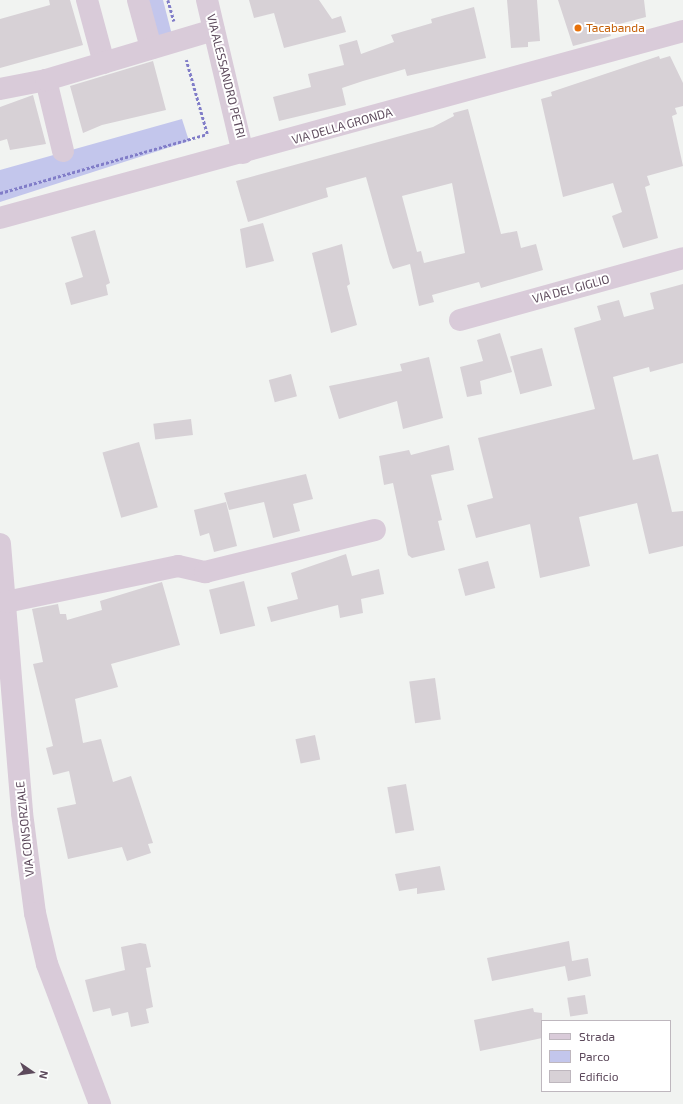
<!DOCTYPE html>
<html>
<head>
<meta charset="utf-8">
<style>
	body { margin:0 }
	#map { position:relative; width:683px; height:1104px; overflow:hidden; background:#f1f3f1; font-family:"Exo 2",sans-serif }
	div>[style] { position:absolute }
	.green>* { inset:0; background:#c3c6ec }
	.building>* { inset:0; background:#d7d1d6; transform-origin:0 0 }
	.path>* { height:2.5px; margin-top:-1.25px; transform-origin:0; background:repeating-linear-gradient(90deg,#817dc8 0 3px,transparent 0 5px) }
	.minor>* { height:22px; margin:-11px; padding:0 11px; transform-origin:11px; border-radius:11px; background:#d9cbd9 }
	.dots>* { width:11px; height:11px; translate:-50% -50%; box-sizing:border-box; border:2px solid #fff; border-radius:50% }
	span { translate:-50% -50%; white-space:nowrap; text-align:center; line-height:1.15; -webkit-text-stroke:4px #fff; paint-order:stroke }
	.food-label { font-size:12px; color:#c56008 }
	.left { translate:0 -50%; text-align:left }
	.street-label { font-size:12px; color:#5d4a5c }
	.legend { position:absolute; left:541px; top:1020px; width:130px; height:72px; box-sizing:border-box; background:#fff; border:1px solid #beb7be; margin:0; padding:5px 7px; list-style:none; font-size:12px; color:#5d4a5c }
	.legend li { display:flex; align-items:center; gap:8px; height:20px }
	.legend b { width:20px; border:1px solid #beb7be }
	.north { position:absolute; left:12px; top:1052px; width:40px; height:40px; -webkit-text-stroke:3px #fff; paint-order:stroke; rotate:103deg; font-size:11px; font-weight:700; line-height:16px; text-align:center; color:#5d4a5c }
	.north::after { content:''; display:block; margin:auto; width:14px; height:18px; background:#5d4a5c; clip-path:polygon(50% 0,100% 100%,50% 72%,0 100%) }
</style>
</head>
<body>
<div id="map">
	<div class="green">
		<div style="clip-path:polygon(142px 0,163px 0,172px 35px,152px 41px)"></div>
		<div style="clip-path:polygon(182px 119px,189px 141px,0 202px,0 170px)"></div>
	</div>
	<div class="building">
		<div style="clip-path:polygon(49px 0,70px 0,83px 45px,0 68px,0 19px,50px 5px)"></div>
		<div style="clip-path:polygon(249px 0,319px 0,332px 19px,341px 16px,346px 32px,284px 48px,274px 13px,254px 18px)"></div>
		<div style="clip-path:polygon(507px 0,537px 0,540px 41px,528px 42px,528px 47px,511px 48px)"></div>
		<div style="clip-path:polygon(558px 0,644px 0,646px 17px,608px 27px,611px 36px,573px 46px)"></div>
		<div style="clip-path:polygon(474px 7px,486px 58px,407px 76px,405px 69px,363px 81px,342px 88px,346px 105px,279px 121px,273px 97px,311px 87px,308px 74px,344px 65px,339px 45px,357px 40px,361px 54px,394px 42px,391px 35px,432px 23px,431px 19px)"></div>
		<div style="clip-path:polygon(659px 56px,660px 59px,670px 56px,683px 83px,683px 106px,675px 108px,677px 114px,672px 116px,683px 166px,647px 176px,650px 185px,645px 187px,658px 238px,623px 248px,612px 216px,622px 212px,613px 183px,563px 197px,541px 99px,552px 96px,551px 92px)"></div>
		<div style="clip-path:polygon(153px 61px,166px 110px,102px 125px,83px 133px,70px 86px)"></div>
		<div style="clip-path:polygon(33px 95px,46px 144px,10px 150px,7px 139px,0 141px,0 107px)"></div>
		<div style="clip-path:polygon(evenodd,468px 109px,501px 234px,517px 231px,521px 248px,536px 244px,543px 270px,481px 288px,479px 282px,432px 295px,434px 302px,419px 306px,410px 264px,393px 269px,390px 263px,366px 177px,326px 188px,328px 197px,248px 222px,236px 181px,433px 127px,454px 116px,453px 113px,468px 109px,452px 183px,465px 253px,424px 263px,421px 251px,417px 252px,402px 196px,452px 183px)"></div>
		<div style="clip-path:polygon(263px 223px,274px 261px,246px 268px,240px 229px)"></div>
		<div style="clip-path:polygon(95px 230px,110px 283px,106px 285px,108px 295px,71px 305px,65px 283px,83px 277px,71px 237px)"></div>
		<div style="clip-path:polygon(342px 244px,350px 284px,347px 286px,357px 325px,331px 333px,312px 253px)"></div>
		<div style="clip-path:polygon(683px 284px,683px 363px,650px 372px,649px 367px,613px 377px,633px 460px,658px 454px,672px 512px,683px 511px,683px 546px,649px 554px,637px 503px,579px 517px,590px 566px,540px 578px,530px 524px,476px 538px,467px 505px,493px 498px,478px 438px,595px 409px,574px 328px,601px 320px,597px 306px,619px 300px,624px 317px,654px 309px,650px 293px)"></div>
		<div style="clip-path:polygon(500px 333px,512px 372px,480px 381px,482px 394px,467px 397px,460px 367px,483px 361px,477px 340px)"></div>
		<div style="left:542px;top:348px;width:39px;height:33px;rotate:75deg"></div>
		<div style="clip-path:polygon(429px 357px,443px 418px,403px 429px,397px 401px,339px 419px,329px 386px,402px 371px,400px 364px)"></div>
		<div style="left:291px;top:374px;width:23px;height:23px;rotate:75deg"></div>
		<div style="left:191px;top:419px;width:16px;height:38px;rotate:83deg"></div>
		<div style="left:139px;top:442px;width:68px;height:38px;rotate:74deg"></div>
		<div style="clip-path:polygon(449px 445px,454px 470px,431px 475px,442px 520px,438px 521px,445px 550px,412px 558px,408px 555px,393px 483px,384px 485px,379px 456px,409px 450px,411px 455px)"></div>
		<div style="clip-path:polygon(306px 474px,313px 499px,293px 504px,300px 531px,273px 538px,264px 502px,229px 510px,224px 493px)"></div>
		<div style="clip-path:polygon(226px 502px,237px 546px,214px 552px,209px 533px,200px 536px,194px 510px)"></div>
		<div style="clip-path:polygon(346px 554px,352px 576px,379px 569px,384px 594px,361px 599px,363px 613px,340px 618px,338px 605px,271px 622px,267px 607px,298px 599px,291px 573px)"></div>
		<div style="left:488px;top:561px;width:28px;height:31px;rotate:75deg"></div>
		<div style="left:244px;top:581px;width:46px;height:36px;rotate:76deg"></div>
		<div style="clip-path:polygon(162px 582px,180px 645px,111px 664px,118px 687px,75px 699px,83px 743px,101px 739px,113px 782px,131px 776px,153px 843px,148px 844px,151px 853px,127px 861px,122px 847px,68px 859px,57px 808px,76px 804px,69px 771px,53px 775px,46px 748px,53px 746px,33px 664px,43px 662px,32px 609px,58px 604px,60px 614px,66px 614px,67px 620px,102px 610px,100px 601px)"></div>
		<div style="left:435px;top:678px;width:42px;height:26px;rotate:82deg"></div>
		<div style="left:315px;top:735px;width:25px;height:20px;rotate:78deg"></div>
		<div style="left:406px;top:784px;width:47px;height:19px;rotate:80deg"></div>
		<div style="clip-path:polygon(440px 866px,445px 890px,417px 894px,417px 888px,399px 891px,395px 874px)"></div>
		<div style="clip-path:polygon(569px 941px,572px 961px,588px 958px,591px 976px,568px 981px,565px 966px,492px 981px,487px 958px)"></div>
		<div style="clip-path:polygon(140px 943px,146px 944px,151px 967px,146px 968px,153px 1007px,146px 1009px,149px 1023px,131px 1027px,128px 1012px,112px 1016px,110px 1008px,93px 1012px,85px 980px,125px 970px,121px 947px)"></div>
		<div style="left:585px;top:995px;width:19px;height:18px;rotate:81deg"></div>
		<div style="clip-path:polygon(533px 1008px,534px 1012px,542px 1013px,542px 1038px,480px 1051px,474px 1020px)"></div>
	</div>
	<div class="path">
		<div style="left:168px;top:0;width:22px;rotate:74deg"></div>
		<div style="left:0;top:193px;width:215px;rotate:-15.9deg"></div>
		<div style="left:207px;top:134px;width:77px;rotate:-105.8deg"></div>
	</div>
	<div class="minor">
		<div style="left:87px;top:0;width:65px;rotate:74.9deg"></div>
		<div style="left:138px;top:0;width:50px;rotate:74.8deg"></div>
		<div style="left:207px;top:0;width:157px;rotate:76.8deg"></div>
		<div style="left:46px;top:80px;width:73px;rotate:76.5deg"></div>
		<div style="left:0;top:89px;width:47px;rotate:-11.1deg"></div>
		<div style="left:46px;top:80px;width:175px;rotate:-16.6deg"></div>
		<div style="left:0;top:218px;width:708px;rotate:-15.31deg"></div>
		<div style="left:460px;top:320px;width:231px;rotate:-15.5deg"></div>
		<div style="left:0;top:544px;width:270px;rotate:85.3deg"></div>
		<div style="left:22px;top:813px;width:101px;rotate:82.6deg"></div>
		<div style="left:35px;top:913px;width:52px;rotate:76.8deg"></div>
		<div style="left:47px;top:964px;width:150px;rotate:69.3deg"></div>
		<div style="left:6px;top:602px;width:176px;rotate:-11.8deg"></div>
		<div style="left:178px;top:566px;width:28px;rotate:13deg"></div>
		<div style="left:205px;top:572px;width:175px;rotate:-13.9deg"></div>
	</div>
	<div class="dots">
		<div style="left:578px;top:28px;background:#e8710a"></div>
	</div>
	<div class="food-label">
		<span class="left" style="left:586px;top:28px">Tacabanda</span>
	</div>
	<div class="street-label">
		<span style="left:226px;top:76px;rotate:76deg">VIA ALESSANDRO PETRI</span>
		<span style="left:342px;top:126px;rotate:-16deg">VIA DELLA GRONDA</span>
		<span style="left:571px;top:289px;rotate:-15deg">VIA DEL GIGLIO</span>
		<span style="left:25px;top:829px;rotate:-96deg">VIA CONSORZIALE</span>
	</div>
	<ul class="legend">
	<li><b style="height:5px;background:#d9cbd9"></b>Strada</li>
	<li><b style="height:11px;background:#c3c6ec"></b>Parco</li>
	<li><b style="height:11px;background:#d7d1d6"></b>Edificio</li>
	</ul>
	<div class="north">N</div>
</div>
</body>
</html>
